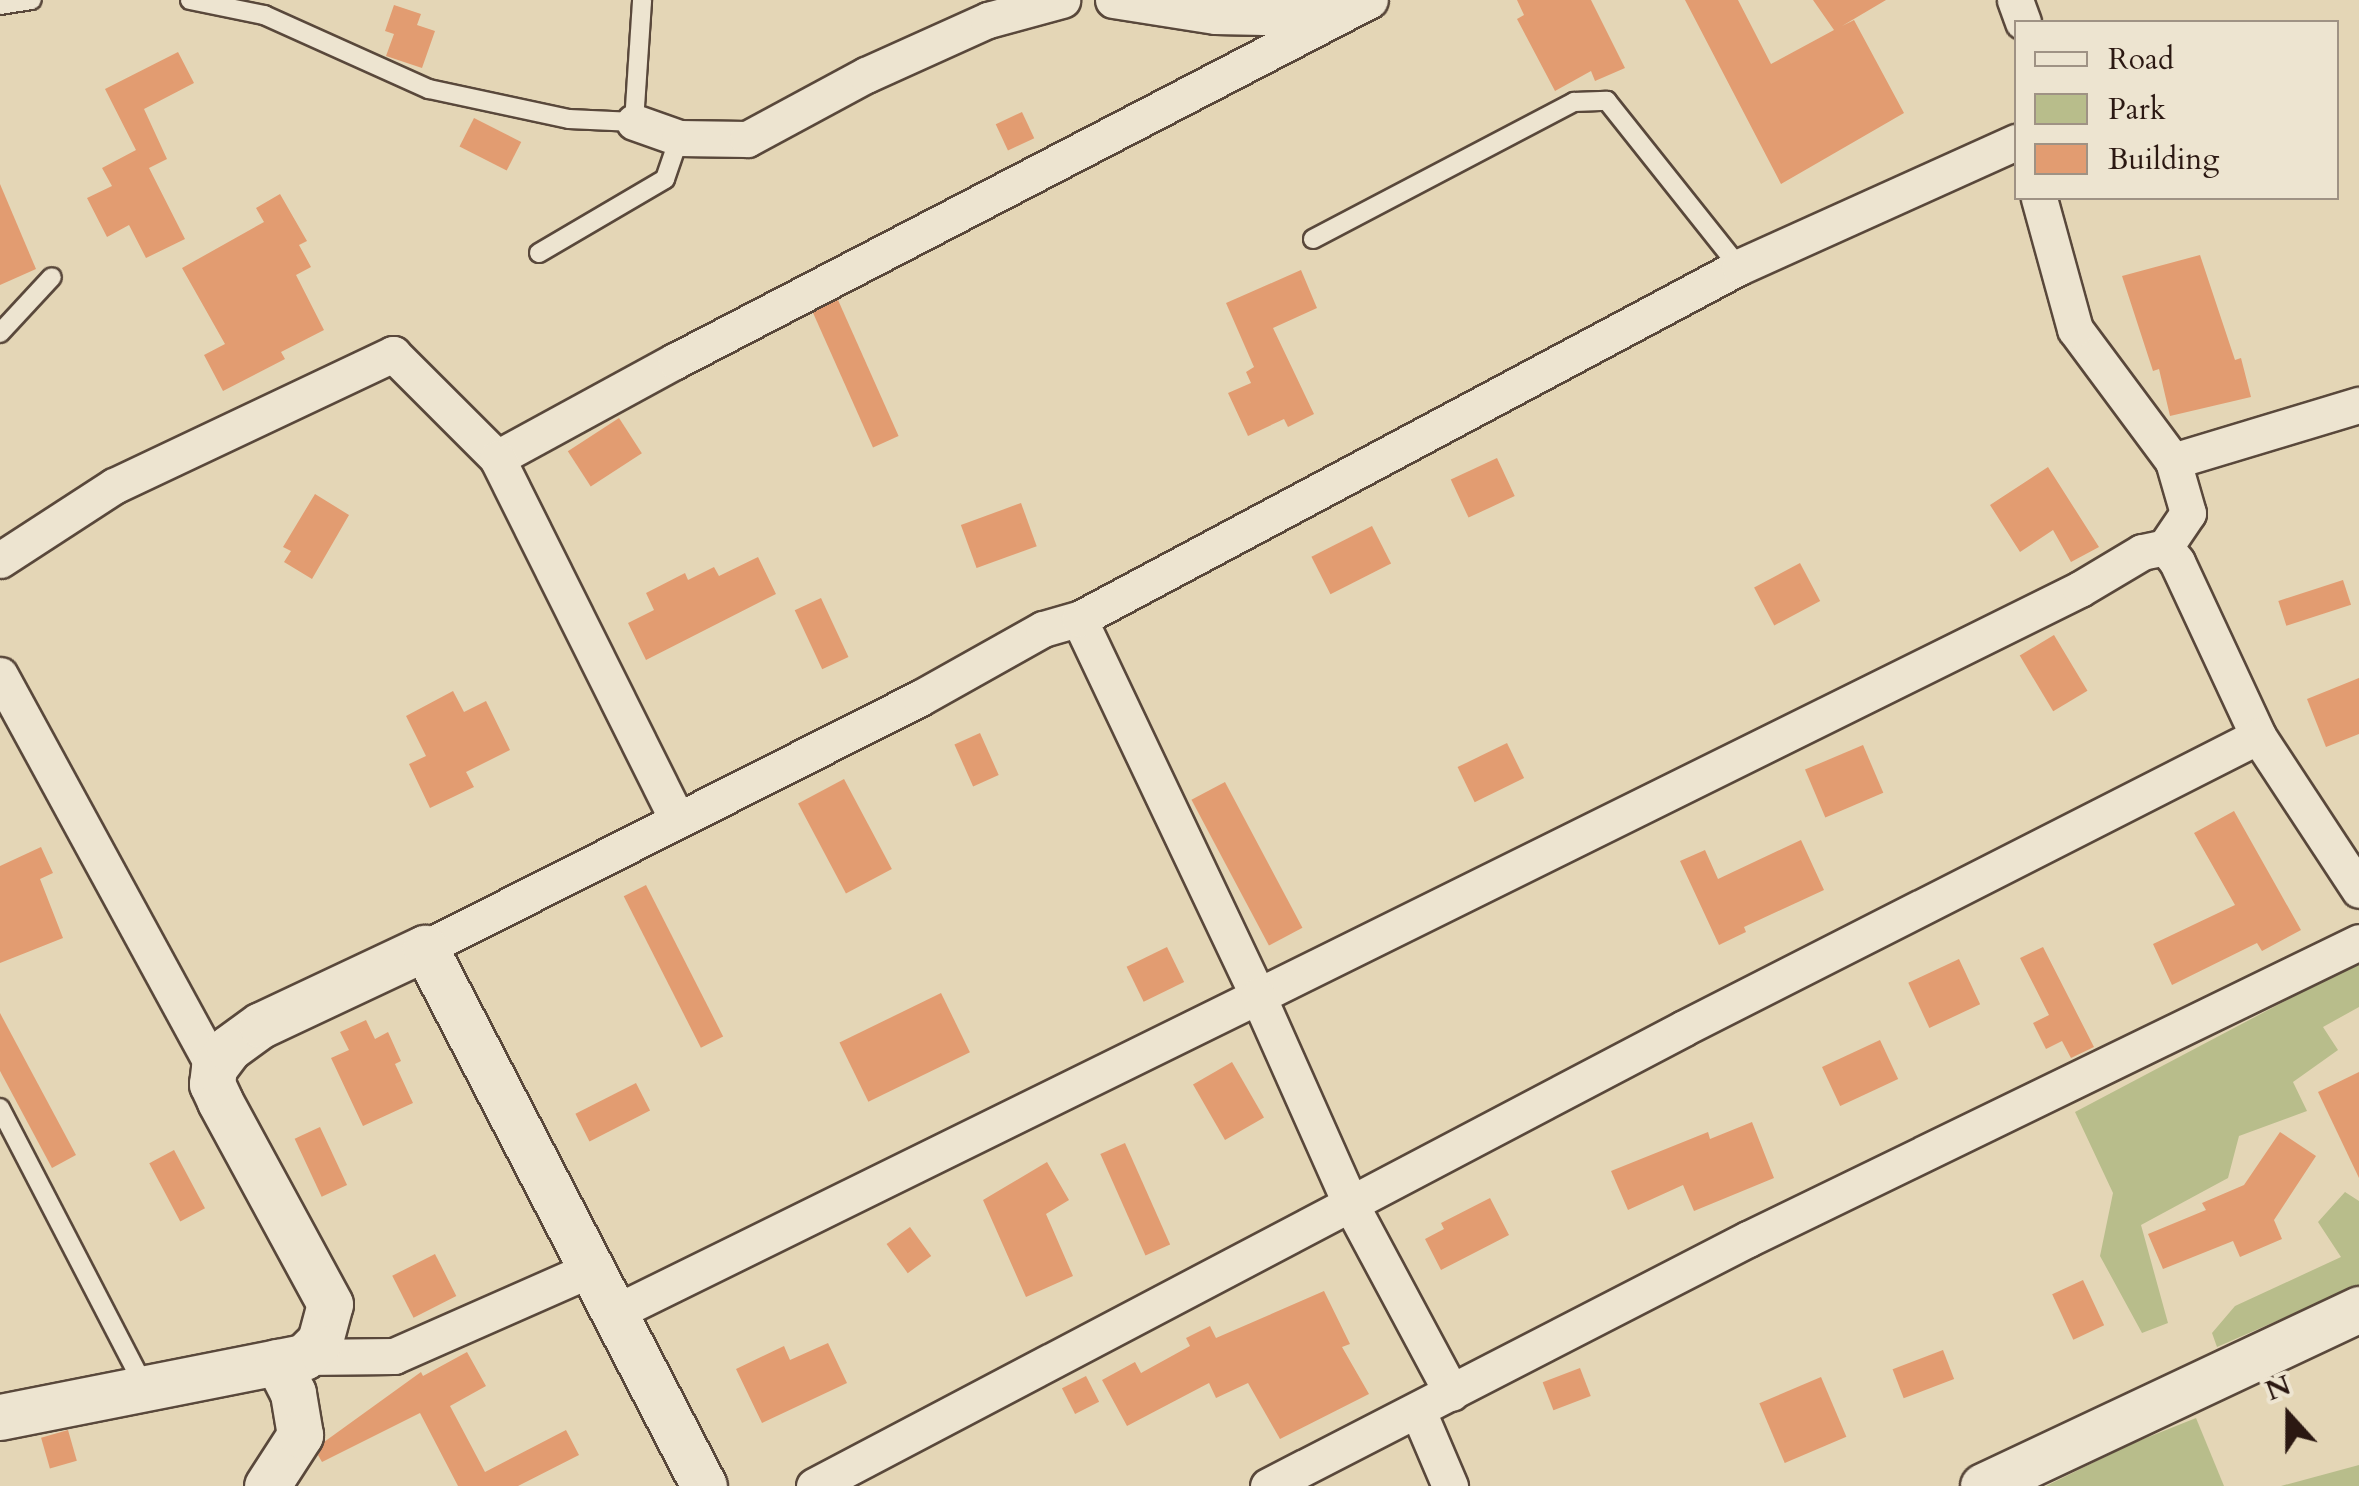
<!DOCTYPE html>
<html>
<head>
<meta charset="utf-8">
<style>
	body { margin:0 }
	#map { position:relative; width:2359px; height:1486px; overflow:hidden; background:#e4d6b6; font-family:Cardo,serif }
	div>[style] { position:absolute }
	.green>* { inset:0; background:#b8bd8b }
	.building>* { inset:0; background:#e29c71; transform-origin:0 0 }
	.roads { filter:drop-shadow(2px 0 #59483b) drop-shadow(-2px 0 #59483b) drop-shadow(0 2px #59483b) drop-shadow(0 -2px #59483b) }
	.service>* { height:18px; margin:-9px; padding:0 9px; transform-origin:9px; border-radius:9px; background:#ede4d0 }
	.minor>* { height:35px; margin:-17.5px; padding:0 17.5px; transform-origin:17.5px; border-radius:17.5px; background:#ede4d0 }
	.tertiary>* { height:45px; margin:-22.5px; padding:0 22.5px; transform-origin:22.5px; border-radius:22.5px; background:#ede4d0 }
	span { translate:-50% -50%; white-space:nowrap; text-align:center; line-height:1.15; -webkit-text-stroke:9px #ede4d0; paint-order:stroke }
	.legend { position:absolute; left:2014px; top:20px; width:325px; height:180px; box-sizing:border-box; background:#ede4d0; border:2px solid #9f9284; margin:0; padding:12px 18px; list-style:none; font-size:30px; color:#2b1812 }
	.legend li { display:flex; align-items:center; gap:20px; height:50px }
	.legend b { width:50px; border:2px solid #9f9284 }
	.north { position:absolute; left:2239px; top:1366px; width:100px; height:100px; -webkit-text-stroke:8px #ede4d0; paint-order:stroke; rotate:339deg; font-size:28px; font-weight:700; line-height:40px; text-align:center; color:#2b1812 }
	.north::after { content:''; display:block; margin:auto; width:35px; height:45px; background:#2b1812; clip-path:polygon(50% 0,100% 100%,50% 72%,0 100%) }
</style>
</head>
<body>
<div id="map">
	<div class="green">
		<div style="clip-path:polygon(2359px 962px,2359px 1007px,2323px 1027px,2338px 1050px,2293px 1082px,2307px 1111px,2239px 1136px,2228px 1178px,2141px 1225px,2168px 1323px,2142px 1333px,2100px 1256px,2113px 1193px,2075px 1112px)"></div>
		<div style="clip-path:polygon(2345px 1192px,2359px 1201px,2359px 1285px,2217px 1347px,2212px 1333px,2235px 1306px,2341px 1257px,2318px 1222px)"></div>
		<div style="clip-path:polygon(2196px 1418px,2224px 1486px,2046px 1486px,2131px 1444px)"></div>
		<div style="clip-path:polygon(2359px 1465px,2359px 1486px,2281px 1486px)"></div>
	</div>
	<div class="building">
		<div style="clip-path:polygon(1517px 0,1591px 0,1625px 68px,1595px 81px,1591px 71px,1555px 91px,1517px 19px,1524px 15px)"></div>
		<div style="clip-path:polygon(1685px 0,1738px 0,1771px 64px,1834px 30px,1813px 0,1886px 0,1842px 26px,1854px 20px,1904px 113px,1781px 184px)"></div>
		<div style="clip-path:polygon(394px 5px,421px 14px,417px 25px,435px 31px,422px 68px,386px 56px,394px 34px,385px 31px)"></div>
		<div style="clip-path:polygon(178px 52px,194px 83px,144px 109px,167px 159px,149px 168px,185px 239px,146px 258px,129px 225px,107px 237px,87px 198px,112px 186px,102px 168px,136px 150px,105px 89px)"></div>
		<div style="left:1022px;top:112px;width:29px;height:29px;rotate:65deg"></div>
		<div style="left:474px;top:118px;width:53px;height:32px;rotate:27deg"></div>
		<div style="clip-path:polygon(0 184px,36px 269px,0 285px)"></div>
		<div style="clip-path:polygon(280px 194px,307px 241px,299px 245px,311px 267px,296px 275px,324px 330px,281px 352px,285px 359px,223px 391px,204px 355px,225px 344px,182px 268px,264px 222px,256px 208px)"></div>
		<div style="clip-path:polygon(2200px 255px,2235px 360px,2241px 358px,2251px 397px,2170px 416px,2159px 369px,2153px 371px,2122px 276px)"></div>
		<div style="clip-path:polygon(1301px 270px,1317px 308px,1273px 328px,1314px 414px,1288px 427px,1284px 419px,1248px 436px,1228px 393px,1251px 383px,1246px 372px,1254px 367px,1226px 303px)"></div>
		<div style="left:838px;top:300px;width:149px;height:28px;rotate:66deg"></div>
		<div style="left:619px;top:418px;width:42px;height:61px;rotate:57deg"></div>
		<div style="left:1497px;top:458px;width:42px;height:51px;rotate:65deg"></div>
		<div style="clip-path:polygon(2048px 467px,2099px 547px,2071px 562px,2053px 530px,2020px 552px,1990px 505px)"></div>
		<div style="clip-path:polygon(315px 494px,349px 515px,312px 579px,284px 562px,291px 551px,283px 547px)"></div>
		<div style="left:1021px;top:503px;width:46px;height:64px;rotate:70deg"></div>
		<div style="left:1372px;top:526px;width:42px;height:68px;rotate:63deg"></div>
		<div style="clip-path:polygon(758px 557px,776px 594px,646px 660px,628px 623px,654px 610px,646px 593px,685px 573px,688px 580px,714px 567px,719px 576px)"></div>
		<div style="left:1800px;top:563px;width:43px;height:52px;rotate:62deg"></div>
		<div style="left:2343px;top:580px;width:26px;height:68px;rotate:72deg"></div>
		<div style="left:821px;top:598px;width:65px;height:29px;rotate:65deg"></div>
		<div style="left:2054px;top:635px;width:65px;height:40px;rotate:59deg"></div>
		<div style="clip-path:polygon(2359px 678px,2359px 734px,2326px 747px,2307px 699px)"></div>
		<div style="clip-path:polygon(453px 691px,464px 712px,486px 701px,510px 750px,466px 772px,474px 787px,430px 808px,409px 764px,426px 756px,406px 716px)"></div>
		<div style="left:980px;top:733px;width:46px;height:28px;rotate:66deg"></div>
		<div style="left:1507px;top:743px;width:39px;height:55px;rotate:64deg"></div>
		<div style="left:1863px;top:745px;width:52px;height:63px;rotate:67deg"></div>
		<div style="left:844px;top:779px;width:102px;height:52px;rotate:62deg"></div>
		<div style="left:1225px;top:782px;width:165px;height:38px;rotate:62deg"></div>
		<div style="clip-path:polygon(2234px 811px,2301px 930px,2262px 951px,2257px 943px,2172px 985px,2153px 944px,2235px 905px,2194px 833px)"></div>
		<div style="clip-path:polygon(1801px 840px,1824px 890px,1744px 927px,1746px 932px,1719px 945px,1680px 861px,1705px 850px,1718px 879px)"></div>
		<div style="clip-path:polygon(41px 847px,53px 873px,40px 879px,63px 938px,0 963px,0 866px)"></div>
		<div style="left:646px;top:885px;width:170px;height:25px;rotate:63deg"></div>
		<div style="left:1167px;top:947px;width:39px;height:45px;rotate:64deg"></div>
		<div style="clip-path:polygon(2043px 947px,2094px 1047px,2071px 1058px,2062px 1041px,2046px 1049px,2033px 1023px,2049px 1015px,2020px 958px)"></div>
		<div style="left:1959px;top:959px;width:50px;height:56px;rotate:65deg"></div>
		<div style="left:941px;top:993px;width:66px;height:113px;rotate:64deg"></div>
		<div style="clip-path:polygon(0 1013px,76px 1155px,52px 1168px,0 1071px)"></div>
		<div style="clip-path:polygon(366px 1020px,375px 1039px,388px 1032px,401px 1061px,395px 1064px,413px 1103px,363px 1126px,331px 1058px,349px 1050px,340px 1032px)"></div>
		<div style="left:1880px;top:1040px;width:43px;height:64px;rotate:65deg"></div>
		<div style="left:1232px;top:1062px;width:64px;height:45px;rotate:60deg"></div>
		<div style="clip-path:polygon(2359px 1072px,2359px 1178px,2318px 1092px)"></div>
		<div style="left:636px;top:1083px;width:31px;height:68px;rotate:63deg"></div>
		<div style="clip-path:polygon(1752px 1122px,1774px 1178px,1694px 1211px,1683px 1185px,1628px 1210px,1611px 1171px,1708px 1132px,1710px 1139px)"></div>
		<div style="left:320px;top:1127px;width:64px;height:28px;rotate:65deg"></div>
		<div style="clip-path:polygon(2280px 1132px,2316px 1156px,2274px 1220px,2282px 1239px,2240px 1257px,2233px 1241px,2163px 1269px,2148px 1234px,2206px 1210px,2202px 1203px,2244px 1185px)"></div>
		<div style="left:1125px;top:1143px;width:111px;height:27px;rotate:66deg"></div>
		<div style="left:174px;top:1150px;width:66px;height:28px;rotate:62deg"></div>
		<div style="clip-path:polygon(1047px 1162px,1069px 1200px,1046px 1214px,1073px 1276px,1026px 1297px,983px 1200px)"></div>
		<div style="clip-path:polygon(1490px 1198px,1509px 1235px,1441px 1270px,1425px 1239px,1444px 1229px,1441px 1223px)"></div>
		<div style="left:910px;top:1227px;width:36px;height:29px;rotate:54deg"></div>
		<div style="left:435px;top:1254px;width:47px;height:48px;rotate:63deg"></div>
		<div style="left:2083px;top:1280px;width:50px;height:34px;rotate:65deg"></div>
		<div style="clip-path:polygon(1324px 1291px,1350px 1344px,1342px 1347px,1369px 1394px,1280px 1439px,1248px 1383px,1216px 1398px,1209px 1383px,1127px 1426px,1102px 1380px,1135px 1362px,1141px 1373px,1190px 1346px,1186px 1338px,1210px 1326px,1216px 1338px)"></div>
		<div style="clip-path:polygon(828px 1343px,847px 1383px,762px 1423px,736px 1369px,784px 1346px,790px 1360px)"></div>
		<div style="left:1943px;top:1350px;width:31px;height:54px;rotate:69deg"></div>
		<div style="clip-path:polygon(467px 1352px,486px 1386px,450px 1406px,485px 1472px,566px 1430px,579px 1455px,518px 1486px,458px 1486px,420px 1413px,322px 1462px,318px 1455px,324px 1442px,421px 1372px,423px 1376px)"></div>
		<div style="left:1580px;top:1368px;width:30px;height:40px;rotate:69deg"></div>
		<div style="left:1086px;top:1376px;width:29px;height:27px;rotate:63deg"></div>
		<div style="left:1821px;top:1377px;width:65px;height:67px;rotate:67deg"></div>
		<div style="left:68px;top:1430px;width:32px;height:28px;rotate:74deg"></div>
	</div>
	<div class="roads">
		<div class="service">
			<div style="left:190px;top:0;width:76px;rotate:11.5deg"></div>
			<div style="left:264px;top:15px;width:181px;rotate:24.2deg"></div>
			<div style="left:429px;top:89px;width:143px;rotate:12.1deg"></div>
			<div style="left:569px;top:119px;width:65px;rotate:2.6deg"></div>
			<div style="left:634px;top:122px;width:122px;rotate:-86.2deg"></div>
			<div style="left:0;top:5px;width:32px;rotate:-9deg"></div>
			<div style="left:1313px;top:239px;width:295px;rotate:-27.7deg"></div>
			<div style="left:1574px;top:102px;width:33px;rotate:-2deg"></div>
			<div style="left:1607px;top:101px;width:212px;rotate:51.5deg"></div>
			<div style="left:539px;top:253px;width:146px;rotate:-30.4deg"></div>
			<div style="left:665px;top:179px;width:43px;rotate:-71.1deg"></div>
			<div style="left:0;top:333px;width:76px;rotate:-47.1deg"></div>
			<div style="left:0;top:1108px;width:313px;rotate:62.6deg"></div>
		</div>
		<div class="minor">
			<div style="left:1113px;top:0;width:103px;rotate:8.9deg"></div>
			<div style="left:1215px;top:16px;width:49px;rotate:1.2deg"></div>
			<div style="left:1264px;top:17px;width:82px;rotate:-9.1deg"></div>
			<div style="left:2015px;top:0;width:23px;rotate:70deg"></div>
			<div style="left:634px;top:122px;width:48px;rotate:19.6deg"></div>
			<div style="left:679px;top:138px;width:68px;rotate:0.8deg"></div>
			<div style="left:747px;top:139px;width:135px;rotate:-28.3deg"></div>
			<div style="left:866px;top:75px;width:134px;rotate:-24.3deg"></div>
			<div style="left:988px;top:20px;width:77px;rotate:-15.1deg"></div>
			<div style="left:497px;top:458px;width:203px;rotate:-28.6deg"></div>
			<div style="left:675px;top:361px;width:783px;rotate:-27.45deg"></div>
			<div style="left:2173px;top:461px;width:194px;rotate:-16.8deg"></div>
			<div style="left:2165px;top:547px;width:19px;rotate:51deg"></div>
			<div style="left:2177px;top:562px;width:192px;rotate:65deg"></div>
			<div style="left:2258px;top:736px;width:184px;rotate:56.7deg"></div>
			<div style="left:0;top:560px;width:136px;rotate:-33deg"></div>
			<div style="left:114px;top:486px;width:309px;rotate:-25.3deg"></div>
			<div style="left:393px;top:354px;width:147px;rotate:45deg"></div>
			<div style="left:497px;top:458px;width:403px;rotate:63.5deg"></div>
			<div style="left:1079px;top:619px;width:417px;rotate:64.6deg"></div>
			<div style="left:1258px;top:996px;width:917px;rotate:-26.34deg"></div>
			<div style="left:2080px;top:589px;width:72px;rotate:-30.8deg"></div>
			<div style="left:2142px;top:552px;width:24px;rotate:-12deg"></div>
			<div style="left:2165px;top:547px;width:41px;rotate:-55.9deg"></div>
			<div style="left:2188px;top:513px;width:54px;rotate:-106.1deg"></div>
			<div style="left:2173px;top:461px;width:164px;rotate:-126.6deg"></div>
			<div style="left:2075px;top:329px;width:136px;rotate:-105.4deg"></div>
			<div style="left:0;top:675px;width:447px;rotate:61.4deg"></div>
			<div style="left:425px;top:948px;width:555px;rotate:-26.8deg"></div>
			<div style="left:920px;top:698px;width:141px;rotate:-29.3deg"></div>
			<div style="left:1043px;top:629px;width:37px;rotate:-16deg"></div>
			<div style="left:1079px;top:619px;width:748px;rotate:-28.07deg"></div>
			<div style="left:1739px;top:267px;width:304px;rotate:-24.3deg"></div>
			<div style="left:612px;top:1314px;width:720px;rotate:-26.21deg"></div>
			<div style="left:1258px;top:996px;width:229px;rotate:66deg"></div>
			<div style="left:1351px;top:1205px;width:213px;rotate:61.8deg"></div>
			<div style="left:304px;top:1357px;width:90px;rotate:-0.6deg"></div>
			<div style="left:394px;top:1356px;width:213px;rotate:-23.8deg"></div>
			<div style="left:1418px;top:1411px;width:82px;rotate:66.9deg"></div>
			<div style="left:814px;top:1486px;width:983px;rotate:-27.76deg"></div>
			<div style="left:1684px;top:1028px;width:644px;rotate:-26.96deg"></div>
			<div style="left:1268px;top:1486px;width:540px;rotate:-27.23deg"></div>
			<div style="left:1748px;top:1239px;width:679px;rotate:-25.92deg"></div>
		</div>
		<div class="tertiary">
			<div style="left:0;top:1417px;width:310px;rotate:-11.2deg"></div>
			<div style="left:304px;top:1357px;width:23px;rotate:-45deg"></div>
			<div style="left:320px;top:1341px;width:38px;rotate:-75deg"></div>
			<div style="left:330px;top:1304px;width:231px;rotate:-118.5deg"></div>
			<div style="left:220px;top:1101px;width:19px;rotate:-115deg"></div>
			<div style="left:212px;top:1084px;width:16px;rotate:-83deg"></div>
			<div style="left:214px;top:1068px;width:25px;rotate:-53deg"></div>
			<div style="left:229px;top:1048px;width:39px;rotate:-36deg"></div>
			<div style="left:261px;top:1025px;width:181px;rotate:-25.2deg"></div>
			<div style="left:425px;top:948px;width:606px;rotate:62.59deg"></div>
			<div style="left:267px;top:1486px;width:61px;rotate:-57.1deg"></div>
			<div style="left:300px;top:1435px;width:43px;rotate:-99.5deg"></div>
			<div style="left:293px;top:1393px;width:35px;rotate:-117deg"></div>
			<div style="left:1983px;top:1486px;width:416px;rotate:-25.2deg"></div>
		</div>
	</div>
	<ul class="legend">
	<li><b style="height:12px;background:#ede4d0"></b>Road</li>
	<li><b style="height:28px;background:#b8bd8b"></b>Park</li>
	<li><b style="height:28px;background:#e29c71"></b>Building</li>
	</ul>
	<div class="north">N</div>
</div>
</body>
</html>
